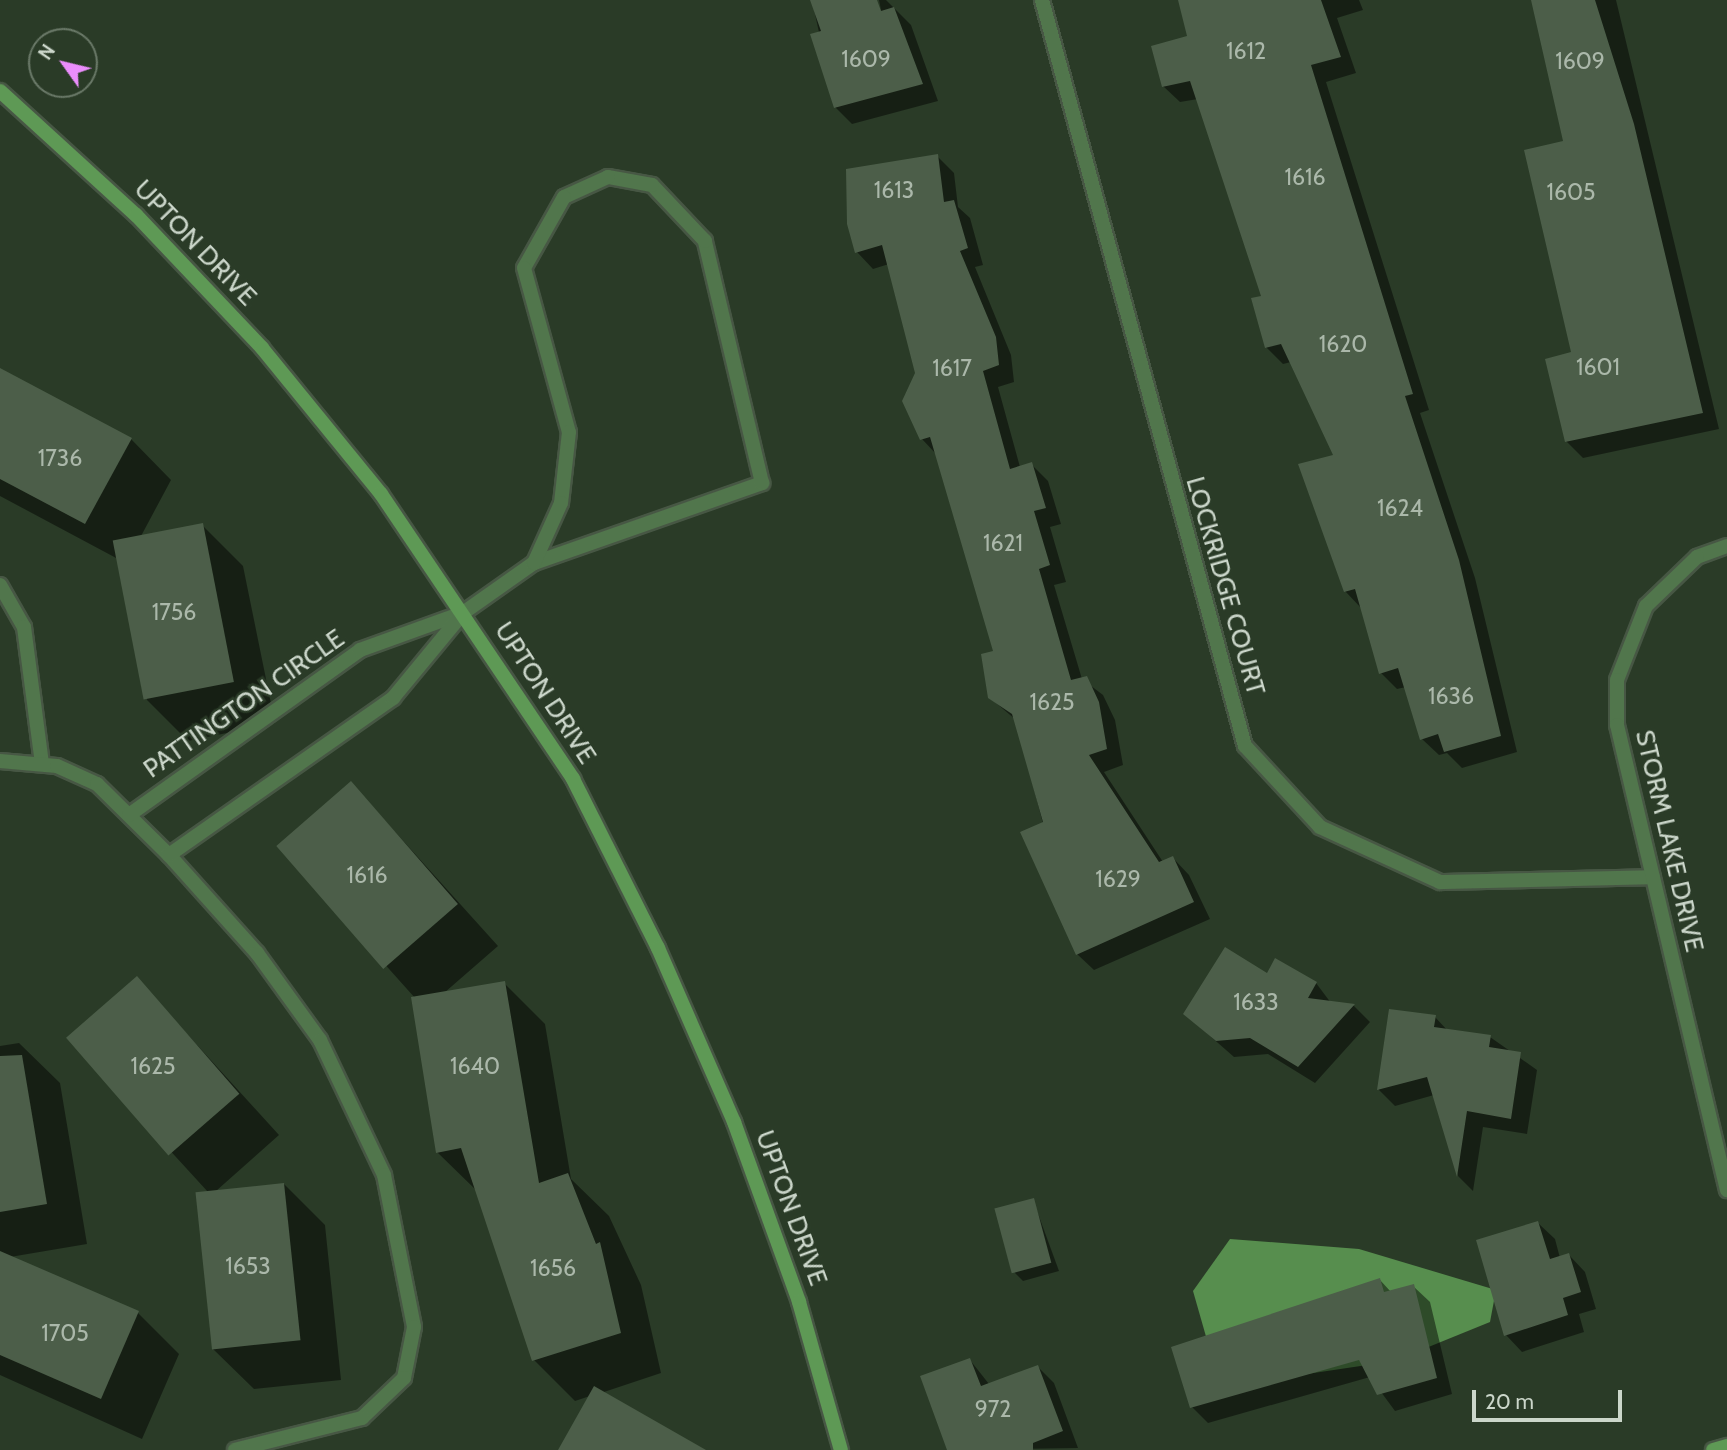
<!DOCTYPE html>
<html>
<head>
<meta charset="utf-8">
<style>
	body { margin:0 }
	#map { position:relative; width:1727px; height:1450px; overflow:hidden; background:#2a3b27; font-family:Cabin,sans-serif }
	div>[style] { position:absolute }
	.water>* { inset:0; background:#578e4e }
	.shadow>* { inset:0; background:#0007 }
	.building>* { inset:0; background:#4c5e49; transform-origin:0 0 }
	.roads { filter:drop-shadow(2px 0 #475744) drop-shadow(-2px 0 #475744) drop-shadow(0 2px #475744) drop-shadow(0 -2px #475744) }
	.lane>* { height:14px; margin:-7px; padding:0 7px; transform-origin:7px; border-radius:7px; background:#51764c }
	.street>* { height:14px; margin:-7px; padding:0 7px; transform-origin:7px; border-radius:7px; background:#51764c }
	.secondary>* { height:14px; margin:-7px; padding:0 7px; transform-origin:7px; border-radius:7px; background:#5e9955 }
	span { translate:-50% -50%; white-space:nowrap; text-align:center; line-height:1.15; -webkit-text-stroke:5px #2a3b27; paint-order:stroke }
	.number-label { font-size:23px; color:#abb8aa }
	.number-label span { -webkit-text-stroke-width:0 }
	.street-label { font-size:26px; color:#cbd6ca }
	.north { position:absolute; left:28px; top:28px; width:70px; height:70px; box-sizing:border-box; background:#2a3b27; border:2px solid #6a7968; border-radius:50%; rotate:304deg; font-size:19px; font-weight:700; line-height:28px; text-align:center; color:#cbd6ca }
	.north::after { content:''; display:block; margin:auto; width:24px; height:32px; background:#eb8dfc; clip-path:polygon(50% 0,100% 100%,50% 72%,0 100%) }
	.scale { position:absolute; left:1472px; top:1390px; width:150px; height:32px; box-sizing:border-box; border:4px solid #cbd6ca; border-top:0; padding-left:9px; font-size:21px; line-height:24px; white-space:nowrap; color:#cbd6ca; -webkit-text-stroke:5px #2a3b27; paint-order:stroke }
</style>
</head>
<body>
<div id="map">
	<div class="water">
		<div style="clip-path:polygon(1230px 1239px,1359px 1249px,1496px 1290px,1490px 1322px,1394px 1361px,1246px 1383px,1211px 1354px,1193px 1291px)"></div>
	</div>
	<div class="shadow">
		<div style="clip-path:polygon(812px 0,875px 0,883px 20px,879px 0,886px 0,911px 25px,938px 101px,852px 124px,835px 107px)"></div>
		<div style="clip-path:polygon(1180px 0,1359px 0,1363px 10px,1337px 18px,1356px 73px,1326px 82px,1429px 410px,1420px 413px,1475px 578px,1517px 752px,1462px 768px,1447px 753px,1439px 755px,1422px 739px,1406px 687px,1397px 689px,1381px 673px,1362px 609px,1345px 591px,1335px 456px,1291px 362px,1283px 364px,1266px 347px,1263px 297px,1198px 99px,1180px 102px,1163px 86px,1189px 37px)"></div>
		<div style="clip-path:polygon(1533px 0,1616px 0,1719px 429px,1583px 458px,1566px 441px,1573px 354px,1565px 142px)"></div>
		<div style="clip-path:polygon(937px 156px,954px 173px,958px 207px,970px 218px,983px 265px,975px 267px,1011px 355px,1014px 382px,998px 387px,1020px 467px,1031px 464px,1048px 481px,1061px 524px,1050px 527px,1066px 582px,1054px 585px,1082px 679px,1103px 695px,1115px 720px,1123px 765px,1104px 772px,1163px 862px,1173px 858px,1189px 875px,1210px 919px,1094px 970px,1077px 954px,1016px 720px,989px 697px,995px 652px,936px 454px,922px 439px,917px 373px,889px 264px,873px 269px,857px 252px)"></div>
		<div style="clip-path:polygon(0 370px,131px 439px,171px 480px,140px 538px,202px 525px,243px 566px,275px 723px,188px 741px,147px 700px,118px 559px,0 496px)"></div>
		<div style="clip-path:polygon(351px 783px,498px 946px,444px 993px,504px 983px,545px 1024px,571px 1179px,609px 1216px,641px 1285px,661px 1373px,601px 1393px,690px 1450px,560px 1450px,590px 1396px,575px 1401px,534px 1360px,478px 1192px,437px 1152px,415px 998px,279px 846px)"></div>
		<div style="clip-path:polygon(1268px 975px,1316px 983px,1331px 1003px,1354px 1006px,1370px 1022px,1315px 1083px,1268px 1054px,1234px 1057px,1185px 1014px)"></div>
		<div style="clip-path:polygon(137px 979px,279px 1135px,216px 1191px,284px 1184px,325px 1225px,341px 1380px,254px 1389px,213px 1349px,208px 1192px,68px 1039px)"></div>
		<div style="clip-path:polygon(1390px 1011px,1435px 1017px,1448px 1031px,1490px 1037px,1537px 1070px,1527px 1134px,1483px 1127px,1473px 1191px,1458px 1176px,1434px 1095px,1395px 1106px,1379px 1090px)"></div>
		<div style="clip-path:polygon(19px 1043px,60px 1083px,87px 1244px,10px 1257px,138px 1313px,179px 1354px,142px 1439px,0 1375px,0 1046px)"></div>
		<div style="clip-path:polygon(1033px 1200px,1059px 1271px,1023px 1281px,1015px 1273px)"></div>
		<div style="clip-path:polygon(1538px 1223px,1555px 1239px,1560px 1258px,1569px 1255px,1585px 1272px,1596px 1309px,1579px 1314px,1584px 1332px,1522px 1352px,1506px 1335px)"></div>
		<div style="clip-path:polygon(1380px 1280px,1391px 1292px,1413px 1286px,1430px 1302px,1452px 1394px,1395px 1411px,1370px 1377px,1208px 1423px,1192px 1407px)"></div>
		<div style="clip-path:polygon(970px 1360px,989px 1384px,1038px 1367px,1054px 1383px,1078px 1448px,949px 1450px)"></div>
	</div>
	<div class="building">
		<div style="clip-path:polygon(810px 0,877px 0,881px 11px,894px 7px,923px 84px,834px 108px,810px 34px,821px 31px)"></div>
		<div style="clip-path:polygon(1178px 0,1321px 0,1341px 57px,1311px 65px,1413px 394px,1405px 396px,1459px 560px,1501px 736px,1444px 752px,1438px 734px,1420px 740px,1398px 668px,1379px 674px,1355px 589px,1344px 592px,1298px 464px,1333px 455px,1281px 344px,1265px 348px,1251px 298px,1261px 296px,1190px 81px,1162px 87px,1151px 46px,1187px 36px)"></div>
		<div style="clip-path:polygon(1531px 0,1595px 0,1634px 124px,1703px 413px,1565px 442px,1545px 359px,1571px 352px,1524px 150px,1563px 141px)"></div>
		<div style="clip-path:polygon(938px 154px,944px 202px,954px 200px,968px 248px,960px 251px,996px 337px,999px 365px,983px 371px,1010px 469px,1032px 462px,1046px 508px,1034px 511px,1050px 565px,1039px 569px,1071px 680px,1087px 676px,1099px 702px,1107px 749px,1089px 755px,1159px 862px,1173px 856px,1194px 902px,1076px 955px,1020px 832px,1043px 822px,1012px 714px,988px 698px,981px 654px,993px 651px,930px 437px,920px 440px,902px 401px,915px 373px,882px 245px,855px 253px,847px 224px,846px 169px)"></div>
		<div style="clip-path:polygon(0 368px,132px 438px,85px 524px,0 479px)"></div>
		<div style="left:203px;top:523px;width:162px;height:92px;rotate:79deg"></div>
		<div style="left:351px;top:781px;width:163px;height:99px;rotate:49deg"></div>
		<div style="clip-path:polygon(1225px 947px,1267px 973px,1275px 958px,1317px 982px,1308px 998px,1355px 1004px,1298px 1067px,1250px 1038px,1216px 1041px,1183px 1014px)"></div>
		<div style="left:137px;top:976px;width:156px;height:94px;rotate:49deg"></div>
		<div style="clip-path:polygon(505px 981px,539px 1183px,568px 1173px,596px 1244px,600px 1242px,621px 1333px,532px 1361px,461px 1148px,436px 1153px,411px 997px)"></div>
		<div style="clip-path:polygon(1389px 1009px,1436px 1015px,1434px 1027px,1491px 1035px,1489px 1047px,1521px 1052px,1511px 1119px,1467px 1111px,1457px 1177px,1427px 1077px,1377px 1090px)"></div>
		<div style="clip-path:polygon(22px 1055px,47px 1204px,0 1212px,0 1056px)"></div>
		<div style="left:284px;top:1183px;width:158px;height:89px;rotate:84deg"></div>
		<div style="left:1034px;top:1198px;width:67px;height:41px;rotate:75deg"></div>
		<div style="clip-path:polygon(1538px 1221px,1550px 1259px,1569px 1253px,1581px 1292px,1563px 1298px,1568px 1315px,1504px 1336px,1476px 1240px)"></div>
		<div style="clip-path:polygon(0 1251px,139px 1311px,101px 1399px,0 1355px)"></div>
		<div style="clip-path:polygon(1380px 1278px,1384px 1292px,1414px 1284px,1437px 1378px,1377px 1395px,1359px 1360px,1190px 1408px,1171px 1347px)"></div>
		<div style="clip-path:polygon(970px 1358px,981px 1386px,1038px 1365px,1063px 1431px,1033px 1443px,1033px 1450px,947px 1450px,920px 1376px)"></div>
		<div style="clip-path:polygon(594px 1386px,706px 1450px,558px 1450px)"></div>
	</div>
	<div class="roads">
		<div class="lane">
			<div style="left:463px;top:613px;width:87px;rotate:-35.2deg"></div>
			<div style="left:534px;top:563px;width:242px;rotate:-19.3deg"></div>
			<div style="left:762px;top:483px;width:249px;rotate:-103.3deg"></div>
			<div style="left:705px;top:241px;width:77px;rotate:-133.4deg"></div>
			<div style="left:652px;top:185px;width:45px;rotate:-169.7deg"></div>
			<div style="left:608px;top:177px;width:48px;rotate:155.6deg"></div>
			<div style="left:564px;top:197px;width:81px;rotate:119.4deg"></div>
			<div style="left:524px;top:268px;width:170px;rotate:74.7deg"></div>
			<div style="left:569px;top:432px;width:71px;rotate:96.4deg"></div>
			<div style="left:561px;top:503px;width:66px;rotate:114.2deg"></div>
		</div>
		<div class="street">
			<div style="left:1042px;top:0;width:773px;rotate:74.78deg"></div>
			<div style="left:1245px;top:746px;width:110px;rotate:47.2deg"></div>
			<div style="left:1320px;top:827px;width:132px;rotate:24.6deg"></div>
			<div style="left:1440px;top:882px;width:213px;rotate:-1.3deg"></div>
			<div style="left:1727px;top:546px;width:32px;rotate:160deg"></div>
			<div style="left:1697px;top:557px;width:71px;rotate:136.1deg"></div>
			<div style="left:1646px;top:606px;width:79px;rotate:111.4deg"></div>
			<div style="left:1617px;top:680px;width:45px;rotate:90deg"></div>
			<div style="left:1617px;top:725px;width:478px;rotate:76.7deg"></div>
			<div style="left:0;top:585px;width:48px;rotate:60.3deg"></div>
			<div style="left:24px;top:627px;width:137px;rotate:82.5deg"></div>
			<div style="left:0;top:761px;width:57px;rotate:5deg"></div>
			<div style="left:57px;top:766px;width:44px;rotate:24.2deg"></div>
			<div style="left:97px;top:784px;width:101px;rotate:44.6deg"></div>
			<div style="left:169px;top:855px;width:132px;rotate:48.1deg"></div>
			<div style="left:257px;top:953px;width:107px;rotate:54.1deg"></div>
			<div style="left:320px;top:1040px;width:149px;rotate:64.6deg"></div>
			<div style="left:384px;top:1175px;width:155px;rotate:78.8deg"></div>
			<div style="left:414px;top:1327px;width:52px;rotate:101.1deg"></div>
			<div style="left:404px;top:1378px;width:58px;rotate:136.4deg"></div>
			<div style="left:362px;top:1418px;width:131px;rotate:165.9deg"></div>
			<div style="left:129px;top:815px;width:284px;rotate:-35.5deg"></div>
			<div style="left:360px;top:650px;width:109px;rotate:-19.8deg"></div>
			<div style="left:169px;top:855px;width:274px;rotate:-35deg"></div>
			<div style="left:393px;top:698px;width:110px;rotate:-50.5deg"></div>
		</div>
		<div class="secondary">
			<div style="left:0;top:91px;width:184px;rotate:42.4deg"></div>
			<div style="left:136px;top:215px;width:183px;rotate:46.5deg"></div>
			<div style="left:262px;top:348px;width:188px;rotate:50.8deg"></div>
			<div style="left:381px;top:494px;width:344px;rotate:56deg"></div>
			<div style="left:573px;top:779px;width:189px;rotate:63.3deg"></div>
			<div style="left:658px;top:948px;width:190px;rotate:66.4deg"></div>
			<div style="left:734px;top:1122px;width:191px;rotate:70.1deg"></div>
			<div style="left:799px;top:1302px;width:154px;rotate:74.2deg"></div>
			<div style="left:1713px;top:1450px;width:15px;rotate:-16deg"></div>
		</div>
	</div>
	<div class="number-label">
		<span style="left:1246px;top:51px">1612</span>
		<span style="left:866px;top:59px">1609</span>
		<span style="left:1580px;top:61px">1609</span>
		<span style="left:1305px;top:177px">1616</span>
		<span style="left:894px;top:190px">1613</span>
		<span style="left:1571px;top:192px">1605</span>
		<span style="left:1343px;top:344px">1620</span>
		<span style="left:1598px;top:367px">1601</span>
		<span style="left:952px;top:368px">1617</span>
		<span style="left:60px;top:458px">1736</span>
		<span style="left:1400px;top:508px">1624</span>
		<span style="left:1003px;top:543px">1621</span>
		<span style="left:174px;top:612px">1756</span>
		<span style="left:1451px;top:696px">1636</span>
		<span style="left:1052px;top:702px">1625</span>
		<span style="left:367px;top:875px">1616</span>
		<span style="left:1118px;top:879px">1629</span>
		<span style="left:1256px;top:1002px">1633</span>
		<span style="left:153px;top:1066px">1625</span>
		<span style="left:475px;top:1066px">1640</span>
		<span style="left:248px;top:1266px">1653</span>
		<span style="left:553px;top:1268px">1656</span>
		<span style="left:65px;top:1333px">1705</span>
		<span style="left:993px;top:1409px">972</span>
	</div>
	<div class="street-label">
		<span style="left:195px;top:243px;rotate:46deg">UPTON DRIVE</span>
		<span style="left:1225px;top:586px;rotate:74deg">LOCKRIDGE COURT</span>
		<span style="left:545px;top:693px;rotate:57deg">UPTON DRIVE</span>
		<span style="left:244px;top:704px;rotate:-35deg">PATTINGTON CIRCLE</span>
		<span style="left:1669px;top:841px;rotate:77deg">STORM LAKE DRIVE</span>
		<span style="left:791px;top:1208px;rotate:70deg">UPTON DRIVE</span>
	</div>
	<div class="north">N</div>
	<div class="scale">20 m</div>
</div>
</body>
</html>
